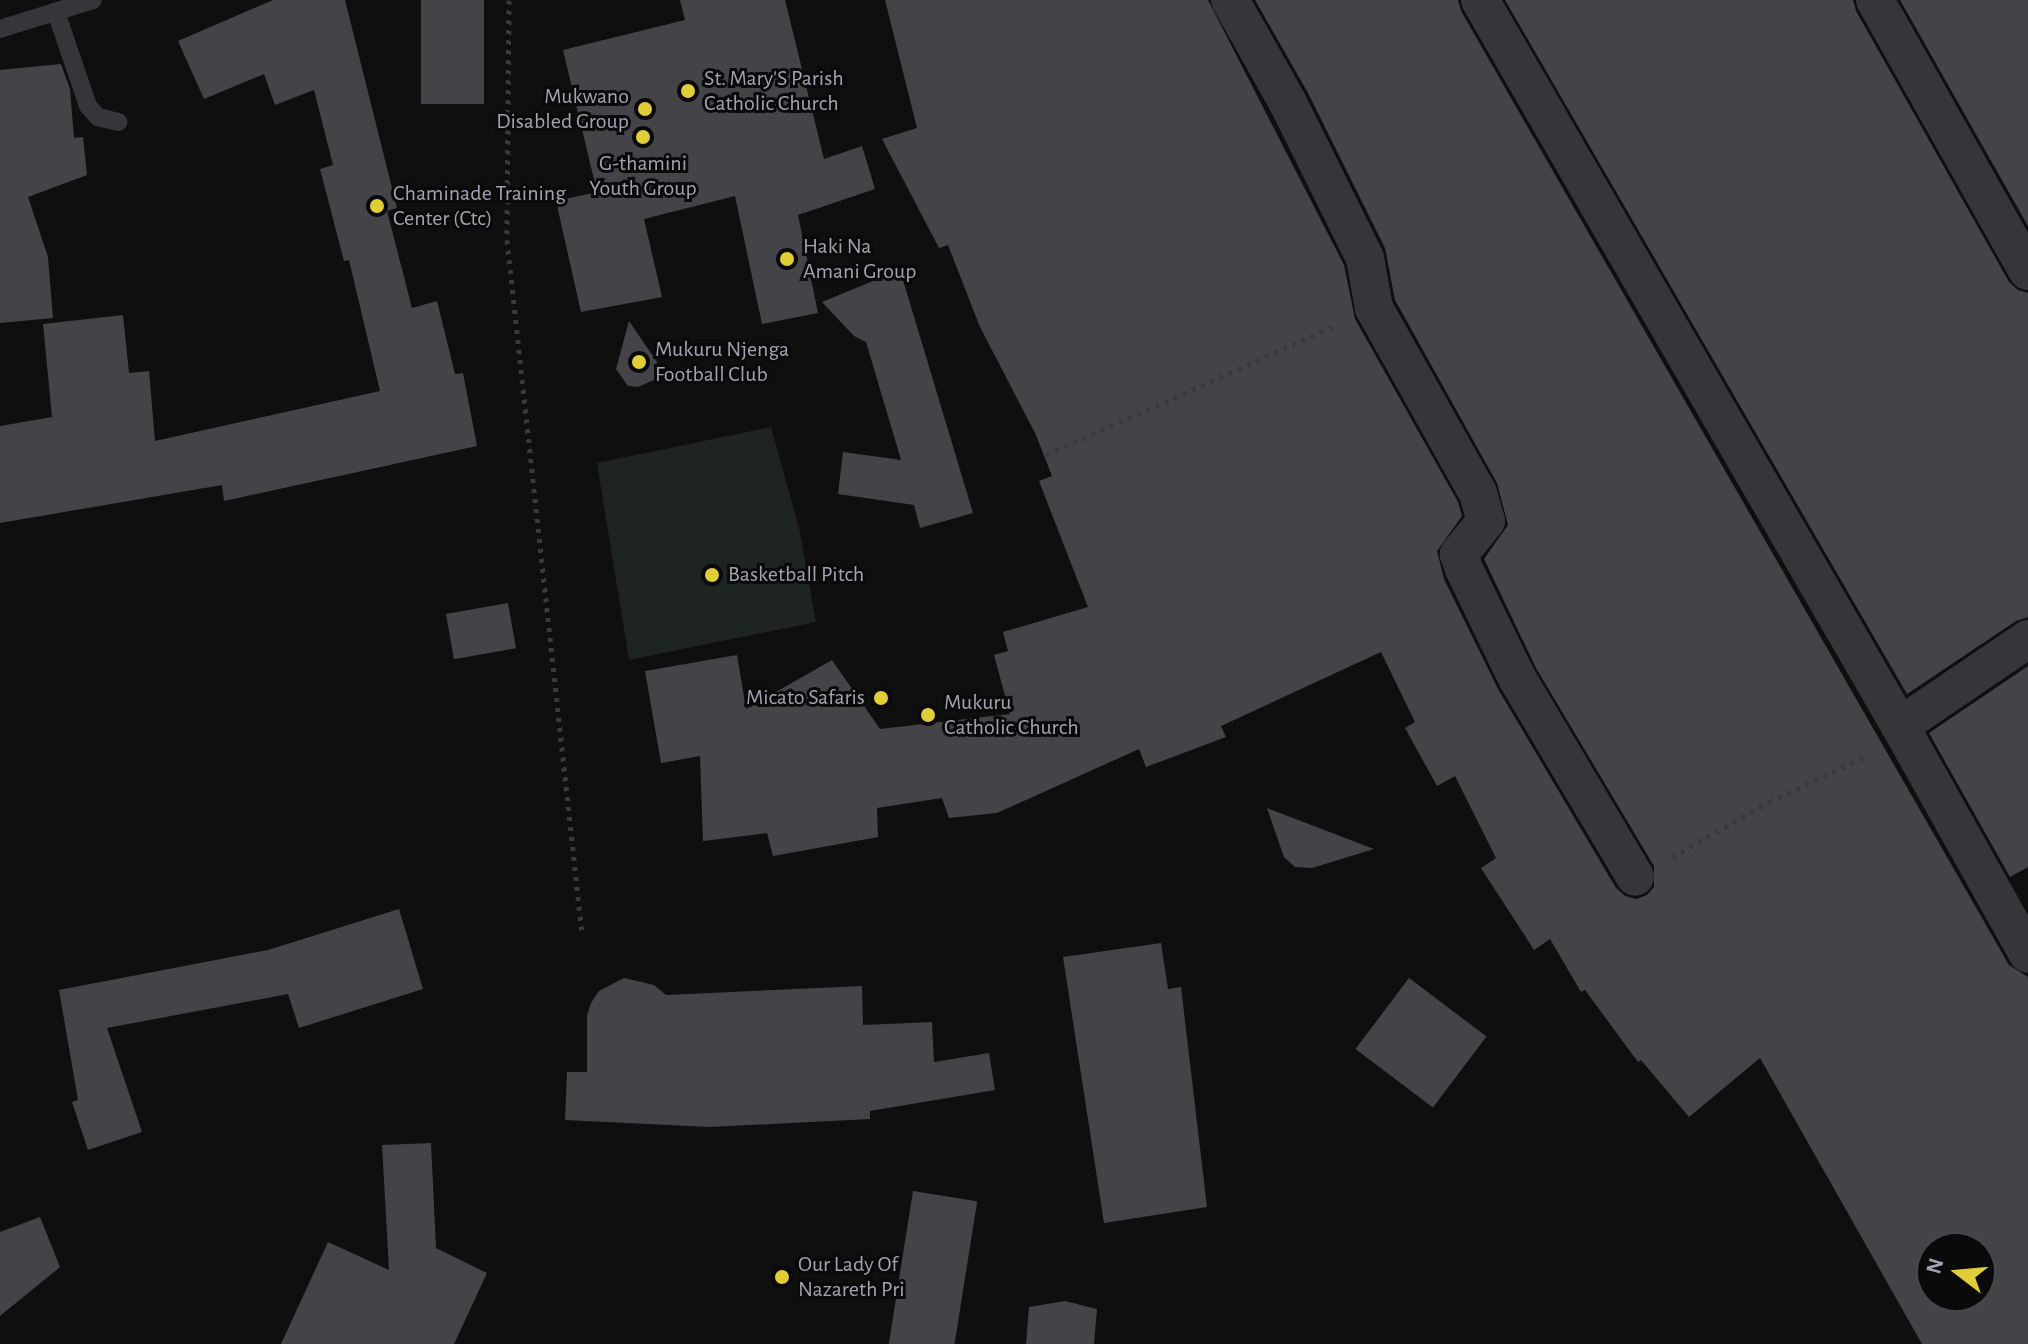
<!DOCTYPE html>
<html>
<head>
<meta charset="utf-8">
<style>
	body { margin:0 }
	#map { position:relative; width:2028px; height:1344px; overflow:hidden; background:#0f0f10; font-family:"Alegreya Sans",sans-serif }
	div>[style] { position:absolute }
	.green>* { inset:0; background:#1e2421 }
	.building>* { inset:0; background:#444448; transform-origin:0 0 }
	.path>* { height:5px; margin-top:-2.5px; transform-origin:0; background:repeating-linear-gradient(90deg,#39393e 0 4px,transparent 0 10px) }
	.service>* { height:18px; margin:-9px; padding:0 9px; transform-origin:9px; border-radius:9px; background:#35363a }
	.minor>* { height:38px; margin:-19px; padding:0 19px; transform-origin:19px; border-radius:19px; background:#35363a }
	.dots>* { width:22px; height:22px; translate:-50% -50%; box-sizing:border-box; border:4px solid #0a0a0b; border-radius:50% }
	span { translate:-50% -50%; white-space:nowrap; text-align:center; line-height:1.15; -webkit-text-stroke:6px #0a0a0b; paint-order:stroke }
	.poi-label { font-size:22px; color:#a1a3b0 }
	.left { translate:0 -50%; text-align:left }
	.right { translate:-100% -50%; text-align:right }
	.north { position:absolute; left:1916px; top:1232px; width:80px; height:80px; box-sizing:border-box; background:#0a0a0b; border:2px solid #46474d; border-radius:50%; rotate:286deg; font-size:22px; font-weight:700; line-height:32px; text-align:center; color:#a1a3b0 }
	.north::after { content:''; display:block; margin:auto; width:28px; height:36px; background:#e0cd37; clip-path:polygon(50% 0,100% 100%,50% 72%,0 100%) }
</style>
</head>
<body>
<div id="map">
	<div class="green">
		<div style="clip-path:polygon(771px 427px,799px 528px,816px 622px,629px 660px,597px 463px)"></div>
	</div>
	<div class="building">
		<div style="clip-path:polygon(273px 0,345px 0,397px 208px,387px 211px,412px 308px,437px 301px,455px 374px,463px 373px,477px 446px,224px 501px,222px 485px,0 523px,0 426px,52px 417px,43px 324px,123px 315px,129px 373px,149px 371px,155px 441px,380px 391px,349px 260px,344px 261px,320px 169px,333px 165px,314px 90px,275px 105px,264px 74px,204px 99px,178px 41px)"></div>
		<div style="left:421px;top:0;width:63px;height:104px"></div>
		<div style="clip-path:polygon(680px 0,785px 0,824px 159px,862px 146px,875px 189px,798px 215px,818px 313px,762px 324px,735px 196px,644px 219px,662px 297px,581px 312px,556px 201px,597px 192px,563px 50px,685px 20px)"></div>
		<div style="clip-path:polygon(evenodd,885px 0,1208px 0,1344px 265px,1355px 319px,1458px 502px,1462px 516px,1437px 551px,1444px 579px,1498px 689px,1616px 888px,1625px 896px,1636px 899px,1647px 895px,1654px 887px,1654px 866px,1536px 668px,1484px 559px,1508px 525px,1497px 483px,1395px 300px,1385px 248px,1308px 93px,1255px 0,1458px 0,1461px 11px,2009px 965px,2028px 977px,2028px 1344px,1922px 1344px,1760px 1058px,1689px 1117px,1641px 1060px,1638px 1062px,1585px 990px,1581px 992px,1550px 939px,1534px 950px,1481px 868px,1496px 858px,1455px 776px,1437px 786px,1405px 728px,1415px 722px,1381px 652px,1221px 726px,1226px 737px,1146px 767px,1139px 749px,997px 813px,949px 818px,942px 798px,877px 808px,878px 837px,773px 856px,767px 833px,703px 841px,700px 756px,661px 763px,645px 671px,737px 655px,746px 709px,832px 660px,880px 729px,1010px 714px,994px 655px,1008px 651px,1003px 632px,1088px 607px,1039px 481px,1052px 476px,1036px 435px,980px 327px,948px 245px,939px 248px,882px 139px,917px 128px,885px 0,1932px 1248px,1980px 1248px,1980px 1296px,1932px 1296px,1932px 1248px)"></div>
		<div style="clip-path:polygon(1505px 0,1853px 0,1856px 11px,2009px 282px,2018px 290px,2028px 293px,2028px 617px,2016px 621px,1907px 694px)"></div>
		<div style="clip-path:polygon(1900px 0,2028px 0,2028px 226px)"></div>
		<div style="clip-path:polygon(61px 64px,70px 89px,74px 138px,83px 137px,87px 175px,28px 197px,48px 257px,53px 318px,0 323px,0 70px)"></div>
		<div style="clip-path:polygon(900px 270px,973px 513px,920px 528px,914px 505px,838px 494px,843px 452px,901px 460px,866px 342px,854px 336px,822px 302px)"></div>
		<div style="clip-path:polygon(629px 321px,657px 362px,654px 380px,638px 387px,628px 386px,616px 369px)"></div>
		<div style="left:508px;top:603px;width:46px;height:63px;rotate:80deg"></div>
		<div style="clip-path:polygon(2028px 666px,2028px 867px,2010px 877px,1929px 733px)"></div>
		<div style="clip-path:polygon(1267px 808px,1374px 849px,1312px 868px,1295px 867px,1284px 857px)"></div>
		<div style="clip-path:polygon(399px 909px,423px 989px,299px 1028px,288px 994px,107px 1028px,142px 1132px,88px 1150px,72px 1102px,78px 1100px,59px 990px,268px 950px)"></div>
		<div style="clip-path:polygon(1161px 943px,1168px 989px,1181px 987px,1207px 1207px,1104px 1223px,1063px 957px)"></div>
		<div style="clip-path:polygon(624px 978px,654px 985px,666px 995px,862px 986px,863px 1025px,932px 1022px,934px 1062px,989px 1053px,995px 1090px,870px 1111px,870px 1119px,710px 1127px,565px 1120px,567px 1072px,587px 1072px,587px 1016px,591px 1003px,599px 991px)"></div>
		<div style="left:1409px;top:978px;width:97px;height:89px;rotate:37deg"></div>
		<div style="clip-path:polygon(431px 1143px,436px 1248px,487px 1273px,454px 1344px,281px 1344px,328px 1242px,389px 1270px,382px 1145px)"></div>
		<div style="left:913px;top:1191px;width:65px;height:155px;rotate:9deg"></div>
		<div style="clip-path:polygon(40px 1217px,60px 1267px,0 1316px,0 1232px)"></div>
		<div style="clip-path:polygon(1065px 1301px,1097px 1309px,1094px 1344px,1026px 1344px,1029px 1307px)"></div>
	</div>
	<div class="path">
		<div style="left:509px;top:0;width:240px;rotate:90.5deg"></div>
		<div style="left:507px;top:240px;width:698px;rotate:83.83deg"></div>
		<div style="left:1046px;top:455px;width:318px;rotate:-24.1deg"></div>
		<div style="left:1672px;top:857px;width:112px;rotate:-29.6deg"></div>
		<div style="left:1769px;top:802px;width:110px;rotate:-25.2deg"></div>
	</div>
	<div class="service">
		<div style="left:56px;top:12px;width:99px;rotate:71.2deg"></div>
		<div style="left:88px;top:106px;width:15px;rotate:48deg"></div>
		<div style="left:98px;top:117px;width:21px;rotate:14deg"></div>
		<div style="left:0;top:29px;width:97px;rotate:-17.3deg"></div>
	</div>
	<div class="minor">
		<div style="left:1230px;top:0;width:118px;rotate:60.6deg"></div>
		<div style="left:1288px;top:103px;width:173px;rotate:63.6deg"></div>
		<div style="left:1365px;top:258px;width:51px;rotate:79.8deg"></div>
		<div style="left:1374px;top:308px;width:212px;rotate:60.7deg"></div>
		<div style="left:1478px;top:493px;width:29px;rotate:74deg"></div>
		<div style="left:1486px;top:521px;width:43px;rotate:129.3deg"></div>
		<div style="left:1459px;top:554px;width:16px;rotate:72deg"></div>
		<div style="left:1464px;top:569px;width:121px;rotate:64.1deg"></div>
		<div style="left:1517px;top:678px;width:231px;rotate:59.3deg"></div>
		<div style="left:1480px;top:0;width:839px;rotate:59.95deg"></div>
		<div style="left:1900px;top:726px;width:155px;rotate:-34.2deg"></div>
		<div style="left:1875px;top:0;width:311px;rotate:60.6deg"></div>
		<div style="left:1900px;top:726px;width:261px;rotate:60.7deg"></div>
	</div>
	<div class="dots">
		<div style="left:688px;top:91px;background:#e0cd37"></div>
		<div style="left:645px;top:109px;background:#e0cd37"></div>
		<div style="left:643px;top:137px;background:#e0cd37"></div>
		<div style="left:377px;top:206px;background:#e0cd37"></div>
		<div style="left:787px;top:259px;background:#e0cd37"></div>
		<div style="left:639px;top:362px;background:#e0cd37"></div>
		<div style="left:712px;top:575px;background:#e0cd37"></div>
		<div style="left:881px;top:698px;background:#e0cd37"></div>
		<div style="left:928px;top:715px;background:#e0cd37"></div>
		<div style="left:782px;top:1277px;background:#e0cd37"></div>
	</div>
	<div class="poi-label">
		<span class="left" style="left:704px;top:91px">St. Mary'S Parish<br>Catholic Church</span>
		<span class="right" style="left:629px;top:109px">Mukwano<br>Disabled Group</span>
		<span style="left:643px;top:176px">G-thamini<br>Youth Group</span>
		<span class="left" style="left:393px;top:206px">Chaminade Training<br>Center (Ctc)</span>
		<span class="left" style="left:803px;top:259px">Haki Na<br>Amani Group</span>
		<span class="left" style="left:655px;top:362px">Mukuru Njenga<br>Football Club</span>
		<span class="left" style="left:728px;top:575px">Basketball Pitch</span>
		<span class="right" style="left:865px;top:698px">Micato Safaris</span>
		<span class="left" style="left:944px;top:715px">Mukuru<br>Catholic Church</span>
		<span class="left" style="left:798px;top:1277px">Our Lady Of<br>Nazareth Pri</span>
	</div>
	<div class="north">N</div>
</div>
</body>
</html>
